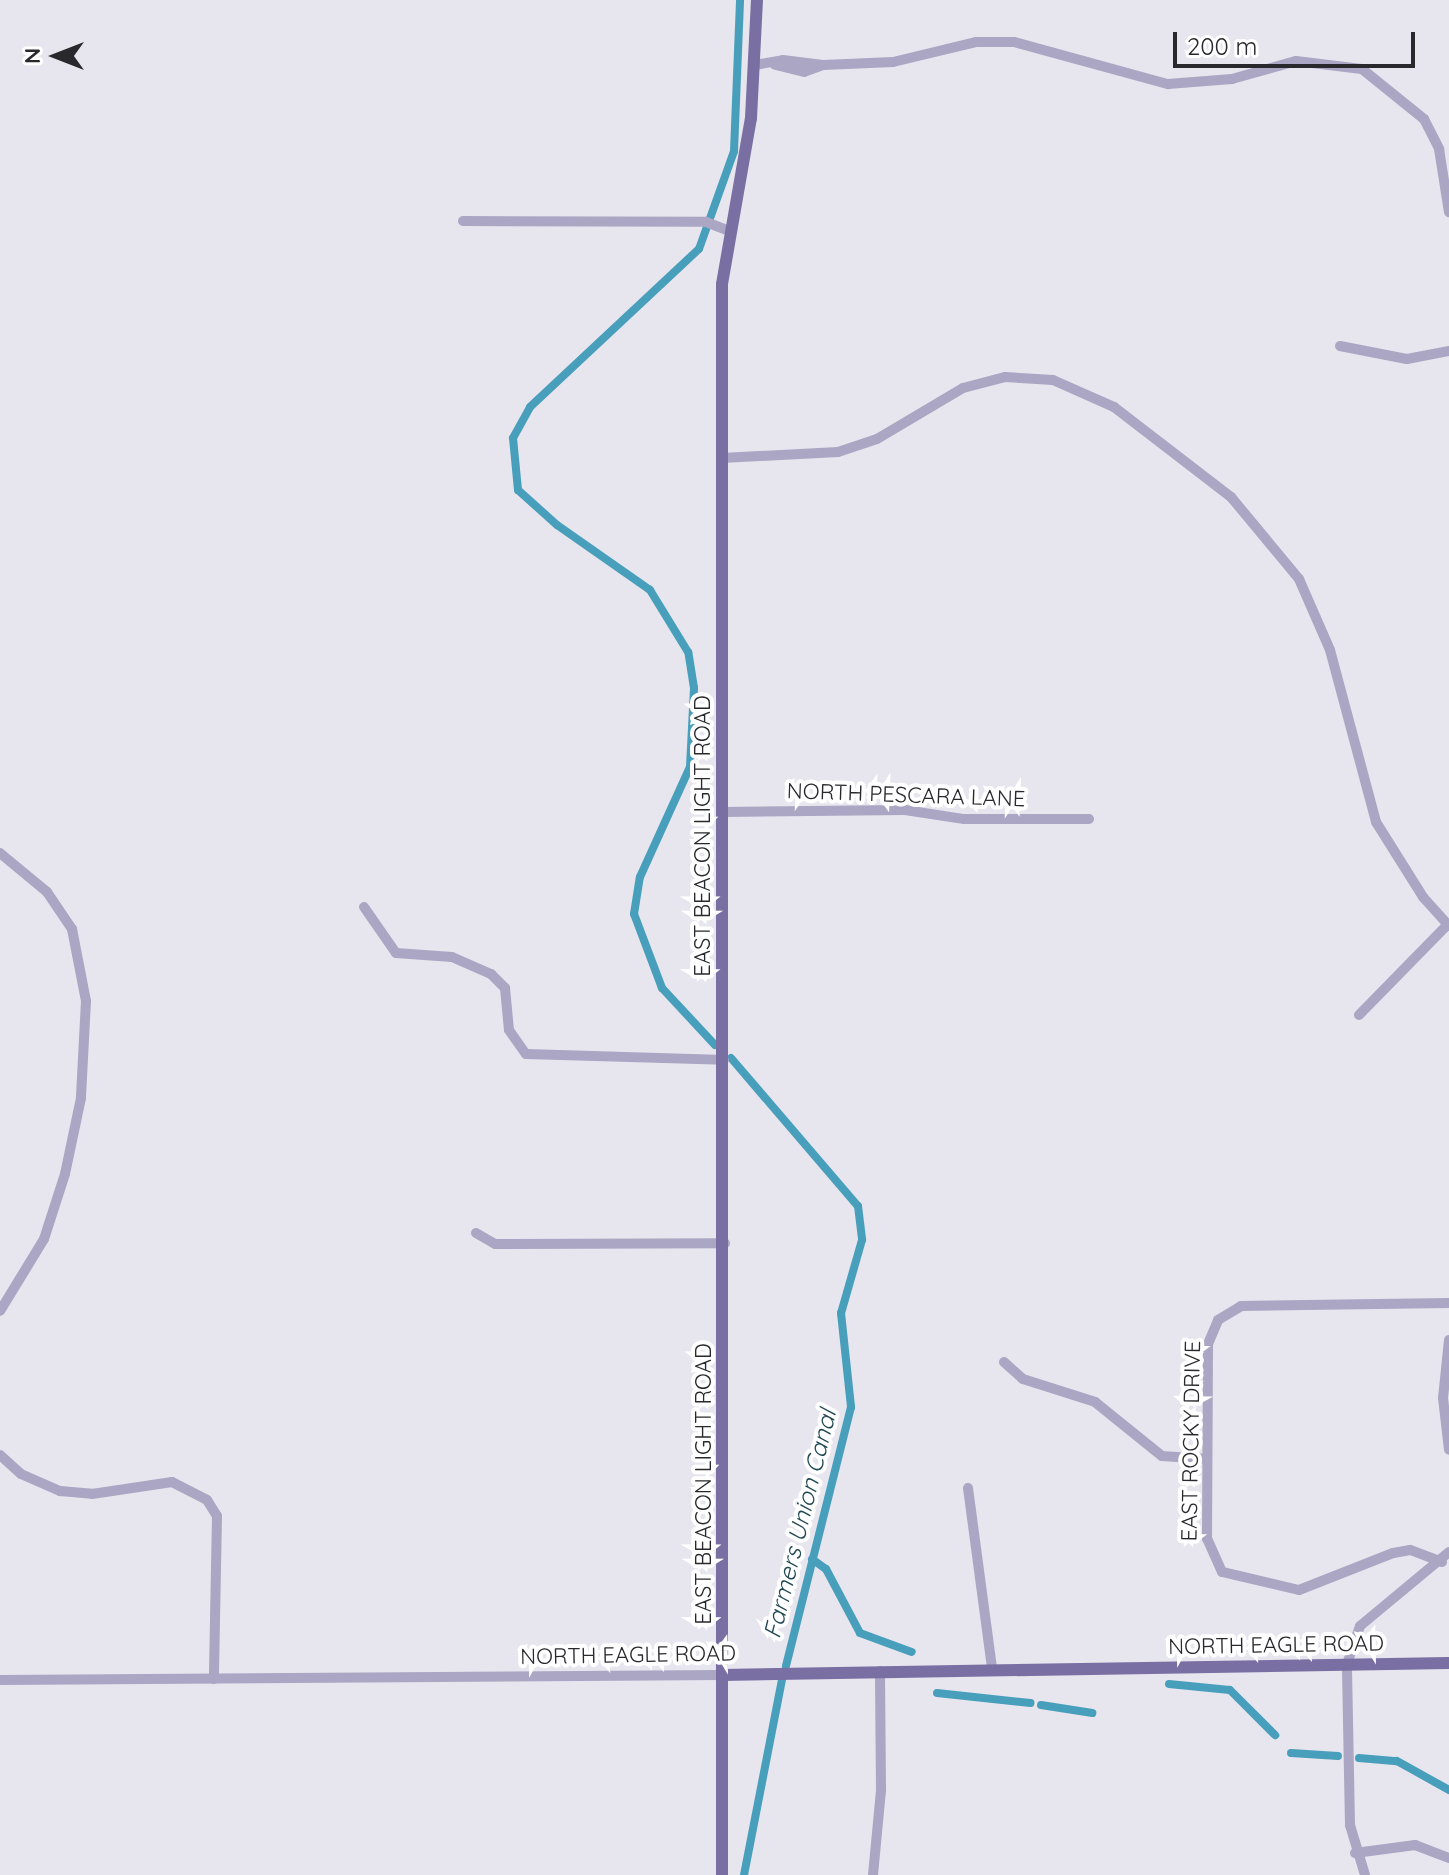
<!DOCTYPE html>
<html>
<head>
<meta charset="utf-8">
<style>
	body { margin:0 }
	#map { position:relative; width:1449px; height:1875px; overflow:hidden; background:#e7e5ee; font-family:Quicksand,sans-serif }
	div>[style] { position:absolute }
	.canal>* { height:8px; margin:-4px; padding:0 4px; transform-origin:4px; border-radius:4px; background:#489fbb }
	.minor>* { height:10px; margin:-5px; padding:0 5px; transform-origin:5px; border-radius:5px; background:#aaa6c3 }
	.major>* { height:12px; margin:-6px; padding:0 6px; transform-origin:6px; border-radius:6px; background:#796fa2 }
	span { translate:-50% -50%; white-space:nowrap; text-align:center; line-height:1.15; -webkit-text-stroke:8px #fff; paint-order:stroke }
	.street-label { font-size:22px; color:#29282c }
	.water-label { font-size:24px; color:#214955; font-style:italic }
	.north { position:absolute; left:16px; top:16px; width:80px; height:80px; -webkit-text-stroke:6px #fff; paint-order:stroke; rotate:270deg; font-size:22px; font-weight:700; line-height:32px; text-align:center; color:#29282c }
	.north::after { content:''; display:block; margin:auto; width:28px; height:36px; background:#29282c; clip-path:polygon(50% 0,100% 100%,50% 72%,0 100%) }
	.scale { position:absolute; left:1173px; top:32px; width:242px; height:36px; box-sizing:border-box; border:4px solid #29282c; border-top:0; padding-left:10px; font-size:24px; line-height:28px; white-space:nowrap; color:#29282c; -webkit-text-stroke:6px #fff; paint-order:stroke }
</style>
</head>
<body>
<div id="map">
	<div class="canal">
		<div style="left:715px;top:1045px;width:78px;rotate:-132.9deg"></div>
		<div style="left:662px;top:988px;width:79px;rotate:-110.7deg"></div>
		<div style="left:634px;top:914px;width:37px;rotate:-81deg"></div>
		<div style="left:640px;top:877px;width:121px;rotate:-65.6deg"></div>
		<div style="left:690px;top:767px;width:79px;rotate:-87.1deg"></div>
		<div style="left:694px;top:688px;width:36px;rotate:-99deg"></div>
		<div style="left:688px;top:652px;width:73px;rotate:-121.5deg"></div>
		<div style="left:650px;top:590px;width:113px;rotate:-145deg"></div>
		<div style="left:557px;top:525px;width:52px;rotate:-138.1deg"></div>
		<div style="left:518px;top:490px;width:52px;rotate:-95.5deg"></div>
		<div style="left:513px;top:438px;width:35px;rotate:-61deg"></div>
		<div style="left:530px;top:407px;width:231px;rotate:-43.1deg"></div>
		<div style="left:699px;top:249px;width:104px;rotate:-70.3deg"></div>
		<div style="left:734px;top:151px;width:151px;rotate:-87.7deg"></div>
		<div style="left:731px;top:1058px;width:195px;rotate:49.4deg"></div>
		<div style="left:858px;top:1206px;width:34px;rotate:83deg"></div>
		<div style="left:862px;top:1240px;width:76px;rotate:106deg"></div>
		<div style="left:841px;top:1313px;width:95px;rotate:83.9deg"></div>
		<div style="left:851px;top:1407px;width:267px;rotate:104.1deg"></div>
		<div style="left:812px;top:1559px;width:17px;rotate:36deg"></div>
		<div style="left:826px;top:1569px;width:72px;rotate:62deg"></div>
		<div style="left:860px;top:1633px;width:55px;rotate:20.1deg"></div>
		<div style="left:1169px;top:1684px;width:61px;rotate:5.6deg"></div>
		<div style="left:1230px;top:1690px;width:64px;rotate:45deg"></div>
		<div style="left:937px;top:1693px;width:94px;rotate:6.1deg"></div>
		<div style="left:1041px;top:1705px;width:52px;rotate:8.9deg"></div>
		<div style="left:1291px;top:1753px;width:47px;rotate:3.7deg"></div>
		<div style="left:1359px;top:1758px;width:38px;rotate:5deg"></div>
		<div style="left:1397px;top:1761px;width:60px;rotate:29.1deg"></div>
		<div style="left:744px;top:1875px;width:199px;rotate:-79deg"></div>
	</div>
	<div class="minor">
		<div style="left:755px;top:65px;width:28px;rotate:-10deg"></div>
		<div style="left:783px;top:60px;width:40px;rotate:7.1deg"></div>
		<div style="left:823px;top:65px;width:20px;rotate:160deg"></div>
		<div style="left:804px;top:72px;width:30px;rotate:-166deg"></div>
		<div style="left:823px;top:65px;width:70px;rotate:-2.5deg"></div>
		<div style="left:893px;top:62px;width:85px;rotate:-13.5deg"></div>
		<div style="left:976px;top:42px;width:38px"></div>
		<div style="left:1014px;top:42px;width:160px;rotate:15.3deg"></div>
		<div style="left:1168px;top:84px;width:64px;rotate:-4.5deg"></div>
		<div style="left:1232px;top:79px;width:66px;rotate:-15.7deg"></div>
		<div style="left:1296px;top:61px;width:66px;rotate:6.9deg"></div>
		<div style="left:1362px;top:69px;width:80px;rotate:38.9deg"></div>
		<div style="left:1424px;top:119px;width:34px;rotate:63deg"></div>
		<div style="left:1439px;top:149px;width:64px;rotate:81deg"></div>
		<div style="left:463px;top:221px;width:243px;rotate:0.2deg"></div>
		<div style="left:706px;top:222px;width:25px;rotate:21deg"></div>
		<div style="left:1340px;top:346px;width:68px;rotate:11deg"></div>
		<div style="left:1407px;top:359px;width:43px;rotate:-10.8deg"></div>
		<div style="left:722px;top:458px;width:116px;rotate:-3deg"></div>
		<div style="left:838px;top:452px;width:41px;rotate:-18.4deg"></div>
		<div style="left:877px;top:439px;width:100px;rotate:-30.7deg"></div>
		<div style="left:963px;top:388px;width:43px;rotate:-14.7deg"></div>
		<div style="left:1005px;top:377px;width:48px;rotate:3.6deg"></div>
		<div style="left:1053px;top:380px;width:67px;rotate:23.9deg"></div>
		<div style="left:1114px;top:407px;width:148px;rotate:37.6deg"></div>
		<div style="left:1231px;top:497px;width:107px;rotate:50.3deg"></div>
		<div style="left:1299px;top:579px;width:77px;rotate:66.4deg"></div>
		<div style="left:1330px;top:650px;width:178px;rotate:75deg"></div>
		<div style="left:1376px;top:822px;width:89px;rotate:57.9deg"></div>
		<div style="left:1423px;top:897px;width:39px;rotate:48deg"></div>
		<div style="left:723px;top:812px;width:182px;rotate:-0.6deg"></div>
		<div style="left:905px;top:810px;width:60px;rotate:8.7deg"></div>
		<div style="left:964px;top:819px;width:125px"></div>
		<div style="left:0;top:853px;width:61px;rotate:39.7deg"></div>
		<div style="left:47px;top:892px;width:45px;rotate:56deg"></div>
		<div style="left:72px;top:929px;width:73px;rotate:79deg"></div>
		<div style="left:86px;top:1001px;width:97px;rotate:93deg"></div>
		<div style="left:81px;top:1098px;width:78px;rotate:101.9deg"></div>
		<div style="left:65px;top:1174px;width:68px;rotate:107.9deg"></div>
		<div style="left:44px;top:1239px;width:84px;rotate:121.4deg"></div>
		<div style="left:364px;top:907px;width:56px;rotate:55.2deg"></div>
		<div style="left:396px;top:953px;width:56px;rotate:4.1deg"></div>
		<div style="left:452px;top:957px;width:43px;rotate:23.6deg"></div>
		<div style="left:491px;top:974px;width:20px;rotate:45deg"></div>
		<div style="left:505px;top:988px;width:42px;rotate:84.6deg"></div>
		<div style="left:509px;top:1030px;width:29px;rotate:55deg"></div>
		<div style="left:526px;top:1054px;width:198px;rotate:1.7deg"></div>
		<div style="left:1359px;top:1015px;width:127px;rotate:-45.6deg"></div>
		<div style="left:476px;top:1233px;width:22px;rotate:30deg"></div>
		<div style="left:495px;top:1244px;width:230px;rotate:-0.2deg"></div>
		<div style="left:1449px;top:1340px;width:58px;rotate:95.9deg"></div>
		<div style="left:1443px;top:1398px;width:52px;rotate:83.4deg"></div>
		<div style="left:1004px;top:1362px;width:25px;rotate:42deg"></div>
		<div style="left:1023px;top:1379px;width:76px;rotate:17.7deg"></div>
		<div style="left:1095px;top:1402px;width:86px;rotate:38.9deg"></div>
		<div style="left:1162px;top:1456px;width:45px;rotate:3.8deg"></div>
		<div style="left:0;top:1455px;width:28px;rotate:42deg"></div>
		<div style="left:21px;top:1474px;width:43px;rotate:23.6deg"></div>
		<div style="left:60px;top:1491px;width:32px;rotate:5deg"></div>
		<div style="left:92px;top:1494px;width:81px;rotate:-8.5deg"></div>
		<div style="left:172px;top:1482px;width:39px;rotate:27deg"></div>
		<div style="left:207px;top:1500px;width:19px;rotate:58deg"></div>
		<div style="left:217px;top:1516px;width:163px;rotate:91.1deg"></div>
		<div style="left:968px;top:1488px;width:183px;rotate:82.4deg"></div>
		<div style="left:1442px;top:1562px;width:34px;rotate:-159deg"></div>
		<div style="left:1410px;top:1550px;width:17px;rotate:170deg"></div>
		<div style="left:1393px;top:1553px;width:101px;rotate:158.5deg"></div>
		<div style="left:1299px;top:1590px;width:79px;rotate:-166.8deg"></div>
		<div style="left:1222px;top:1572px;width:36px;rotate:-114deg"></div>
		<div style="left:1207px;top:1539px;width:195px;rotate:-89.7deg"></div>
		<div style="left:1208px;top:1344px;width:26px;rotate:-67deg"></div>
		<div style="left:1218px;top:1320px;width:27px;rotate:-31deg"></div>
		<div style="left:1241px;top:1306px;width:208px;rotate:-0.8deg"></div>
		<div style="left:0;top:1680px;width:722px;rotate:-0.4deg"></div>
		<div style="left:1355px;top:1853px;width:61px;rotate:-7.6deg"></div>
		<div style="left:1415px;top:1845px;width:36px;rotate:21deg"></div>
		<div style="left:873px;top:1875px;width:85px;rotate:-84.6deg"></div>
		<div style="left:881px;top:1790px;width:119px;rotate:-90.5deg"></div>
		<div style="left:1365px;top:1875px;width:52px;rotate:-106.7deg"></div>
		<div style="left:1350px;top:1825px;width:161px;rotate:-91.1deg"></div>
		<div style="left:1347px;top:1664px;width:40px;rotate:-71.1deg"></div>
		<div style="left:1360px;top:1626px;width:116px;rotate:-39.7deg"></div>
	</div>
	<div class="major">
		<div style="left:722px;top:1675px;width:727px;rotate:-0.95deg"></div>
		<div style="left:722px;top:1875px;width:1591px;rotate:-90deg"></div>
		<div style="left:722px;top:284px;width:169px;rotate:-80.1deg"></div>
		<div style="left:751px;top:118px;width:118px;rotate:-87.1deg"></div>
	</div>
	<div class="street-label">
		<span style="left:906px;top:795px;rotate:2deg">NORTH PESCARA LANE</span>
		<span style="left:703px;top:836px;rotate:-90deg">EAST BEACON LIGHT ROAD</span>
		<span style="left:1191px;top:1441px;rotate:-89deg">EAST ROCKY DRIVE</span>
		<span style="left:704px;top:1484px;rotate:-90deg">EAST BEACON LIGHT ROAD</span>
		<span style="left:1276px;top:1645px;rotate:-1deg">NORTH EAGLE ROAD</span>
		<span style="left:628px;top:1655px;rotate:-1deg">NORTH EAGLE ROAD</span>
	</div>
	<div class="water-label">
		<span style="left:800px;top:1524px;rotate:-76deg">Farmers Union Canal</span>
	</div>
	<div class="north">N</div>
	<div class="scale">200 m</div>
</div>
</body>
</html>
